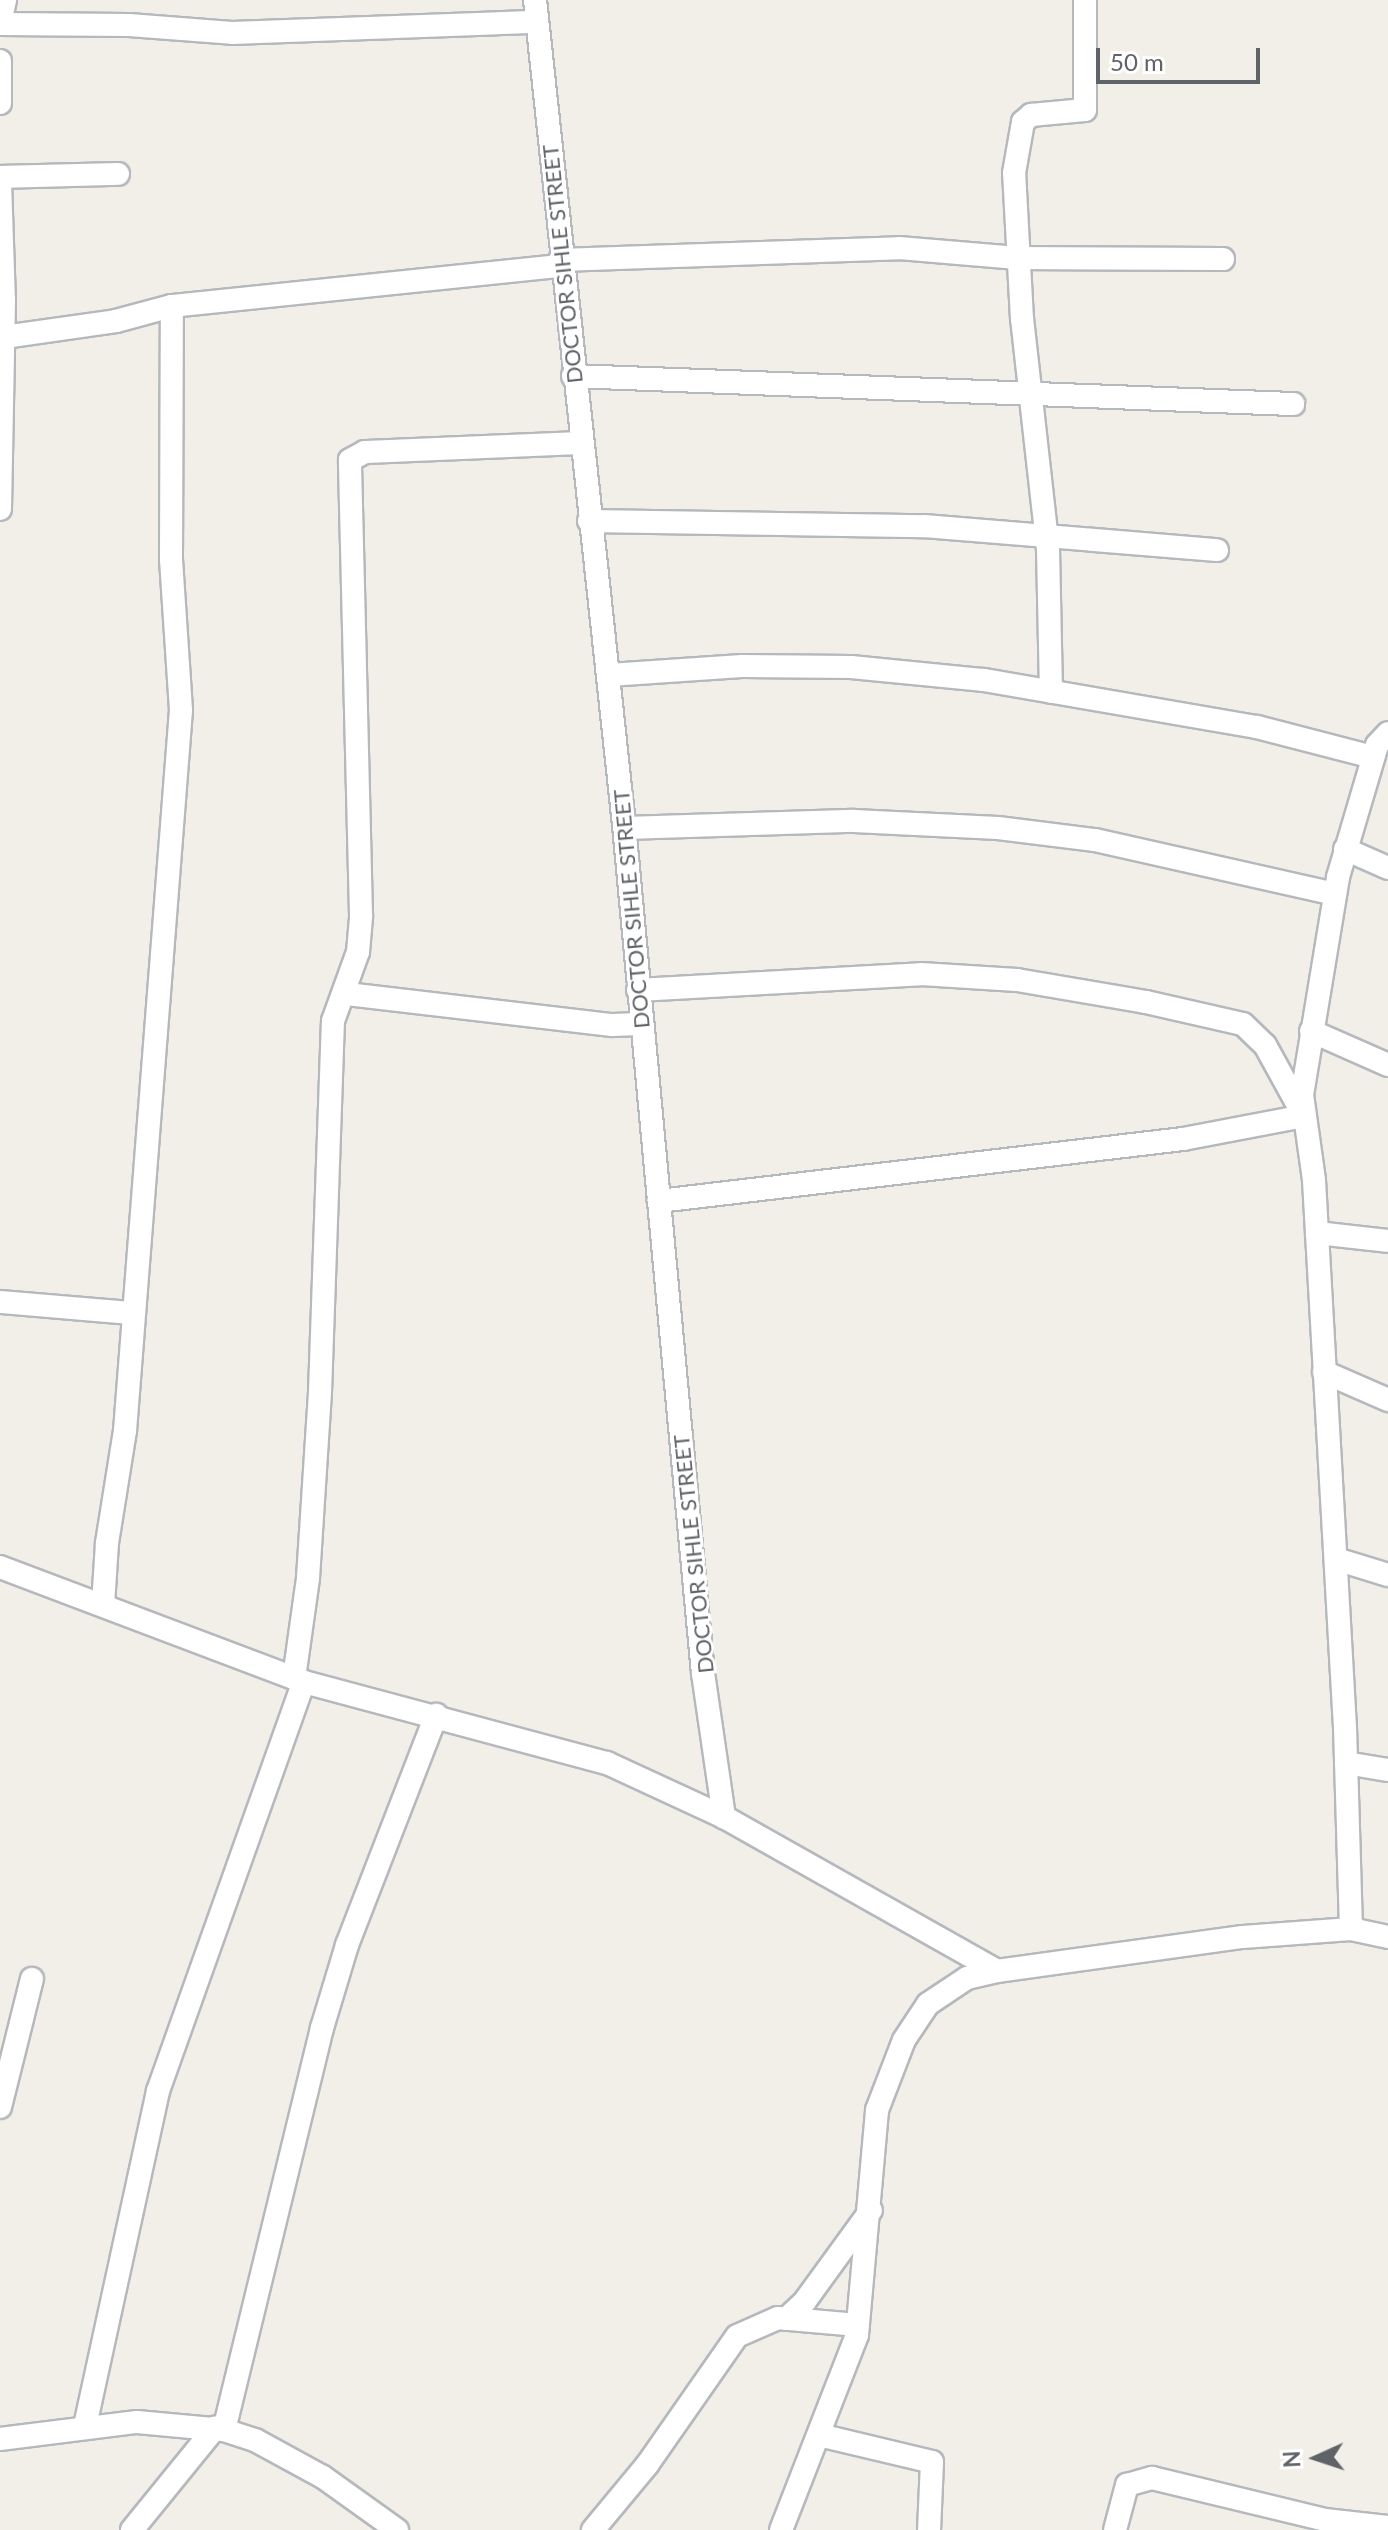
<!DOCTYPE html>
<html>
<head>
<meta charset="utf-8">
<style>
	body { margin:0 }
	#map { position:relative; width:1388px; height:2530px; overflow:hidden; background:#f1efe8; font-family:Lato,sans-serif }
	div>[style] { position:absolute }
	.roads { filter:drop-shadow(2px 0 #b5b8bc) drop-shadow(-2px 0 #b5b8bc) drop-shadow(0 2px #b5b8bc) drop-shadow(0 -2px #b5b8bc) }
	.minor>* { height:22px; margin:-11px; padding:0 11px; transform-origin:11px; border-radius:11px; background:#fff }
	span { translate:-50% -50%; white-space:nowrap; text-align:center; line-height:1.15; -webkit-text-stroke:6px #fff; paint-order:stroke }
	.street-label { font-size:22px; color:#5f6368 }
	.north { position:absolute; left:1276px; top:2418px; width:80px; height:80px; -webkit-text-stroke:6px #fff; paint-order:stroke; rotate:267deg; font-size:22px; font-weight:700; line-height:32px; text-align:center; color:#5f6368 }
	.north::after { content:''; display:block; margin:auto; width:28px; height:36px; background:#5f6368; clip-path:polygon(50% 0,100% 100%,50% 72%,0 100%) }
	.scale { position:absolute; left:1096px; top:48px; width:164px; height:36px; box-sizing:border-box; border:4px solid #5f6368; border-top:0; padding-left:10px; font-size:24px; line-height:28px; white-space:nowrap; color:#5f6368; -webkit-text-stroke:6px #fff; paint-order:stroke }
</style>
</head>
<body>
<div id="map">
	<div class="roads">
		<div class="minor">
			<div style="left:535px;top:0;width:830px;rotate:83.84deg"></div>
			<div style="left:624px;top:825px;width:852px;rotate:84.68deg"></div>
			<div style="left:703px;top:1673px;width:146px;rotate:81.7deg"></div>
			<div style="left:0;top:22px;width:23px;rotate:-77deg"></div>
			<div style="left:0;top:24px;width:129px;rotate:0.4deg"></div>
			<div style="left:129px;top:25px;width:103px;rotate:4.4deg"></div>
			<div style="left:232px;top:33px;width:305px;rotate:-2.1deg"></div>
			<div style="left:0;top:61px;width:42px;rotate:90deg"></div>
			<div style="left:0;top:177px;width:118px;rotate:-1.5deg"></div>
			<div style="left:0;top:182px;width:118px;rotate:88.1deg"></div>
			<div style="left:4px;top:300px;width:209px;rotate:91.1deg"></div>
			<div style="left:560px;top:260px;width:339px;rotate:-2deg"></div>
			<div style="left:899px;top:248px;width:119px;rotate:4.8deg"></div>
			<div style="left:1018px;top:258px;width:205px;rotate:0.3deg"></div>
			<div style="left:4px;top:337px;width:113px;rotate:-8.1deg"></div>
			<div style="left:116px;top:321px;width:58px;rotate:-15deg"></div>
			<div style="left:172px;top:306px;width:391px;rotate:-5.9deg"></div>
			<div style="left:573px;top:376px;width:721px;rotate:2.23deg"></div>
			<div style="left:589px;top:521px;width:335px;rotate:0.9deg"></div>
			<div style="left:924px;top:526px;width:294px;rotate:4.7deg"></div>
			<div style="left:609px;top:675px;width:133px;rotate:-3.9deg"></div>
			<div style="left:742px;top:666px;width:109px;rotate:0.5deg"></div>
			<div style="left:851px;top:667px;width:134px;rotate:5.6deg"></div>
			<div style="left:984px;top:680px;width:277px;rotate:9.8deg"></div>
			<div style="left:1257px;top:727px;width:120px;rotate:14.5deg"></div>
			<div style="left:1051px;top:692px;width:142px;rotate:-91.2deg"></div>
			<div style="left:1048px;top:550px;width:232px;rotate:-96.4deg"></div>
			<div style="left:1022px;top:319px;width:146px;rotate:-93.1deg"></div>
			<div style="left:1014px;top:173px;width:52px;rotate:-80deg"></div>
			<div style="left:1023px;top:122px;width:11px;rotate:-41deg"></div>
			<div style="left:1031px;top:115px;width:54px;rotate:-5.3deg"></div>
			<div style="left:1085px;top:110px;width:110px;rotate:-90deg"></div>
			<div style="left:625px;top:828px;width:229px;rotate:-1.8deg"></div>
			<div style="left:854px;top:821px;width:144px;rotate:2.8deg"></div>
			<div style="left:998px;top:828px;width:98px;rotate:7.1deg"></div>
			<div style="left:1095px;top:840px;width:246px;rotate:12.7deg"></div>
			<div style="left:1345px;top:849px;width:47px;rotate:23.8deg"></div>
			<div style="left:638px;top:990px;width:283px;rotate:-3.2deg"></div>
			<div style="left:921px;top:974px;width:96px;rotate:3.6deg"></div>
			<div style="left:1017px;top:980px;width:131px;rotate:9.7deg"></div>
			<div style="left:1146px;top:1002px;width:99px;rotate:12.8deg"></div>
			<div style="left:1243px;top:1024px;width:30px;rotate:44deg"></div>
			<div style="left:1265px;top:1045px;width:81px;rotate:61.2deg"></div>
			<div style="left:1304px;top:1116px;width:123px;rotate:169.2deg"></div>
			<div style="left:1183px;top:1139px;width:528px;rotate:173.25deg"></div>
			<div style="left:347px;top:994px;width:267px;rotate:6.7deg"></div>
			<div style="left:612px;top:1025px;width:29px;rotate:-2deg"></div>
			<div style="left:1311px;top:1031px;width:84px;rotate:23.8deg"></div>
			<div style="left:1317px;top:1233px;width:71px;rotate:6.4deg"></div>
			<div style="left:0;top:1302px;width:132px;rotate:4.8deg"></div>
			<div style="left:1324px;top:1372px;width:70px;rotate:23.6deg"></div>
			<div style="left:1336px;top:1559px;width:54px;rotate:17.1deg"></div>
			<div style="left:0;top:1567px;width:325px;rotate:20.7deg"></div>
			<div style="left:304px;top:1682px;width:314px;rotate:15deg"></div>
			<div style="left:607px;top:1763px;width:129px;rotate:24.8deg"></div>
			<div style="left:724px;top:1817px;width:313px;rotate:29.4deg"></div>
			<div style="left:103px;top:1605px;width:62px;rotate:-86.3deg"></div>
			<div style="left:107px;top:1543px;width:113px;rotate:-80.9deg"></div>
			<div style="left:125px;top:1431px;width:723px;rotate:-85.56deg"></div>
			<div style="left:181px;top:710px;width:151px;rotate:-93.8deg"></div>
			<div style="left:171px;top:559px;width:253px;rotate:-89.8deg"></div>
			<div style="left:294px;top:1678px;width:101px;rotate:-82deg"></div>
			<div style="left:308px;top:1578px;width:186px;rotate:-86.3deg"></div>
			<div style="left:320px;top:1392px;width:371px;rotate:-88deg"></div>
			<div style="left:333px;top:1021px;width:73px;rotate:-70.1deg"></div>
			<div style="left:358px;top:952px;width:37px;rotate:-85deg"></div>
			<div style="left:361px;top:915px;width:455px;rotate:-91.4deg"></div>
			<div style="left:350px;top:460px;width:17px;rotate:-28deg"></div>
			<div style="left:365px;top:452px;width:216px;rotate:-2.4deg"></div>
			<div style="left:1346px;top:1763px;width:43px;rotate:9.5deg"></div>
			<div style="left:1351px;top:1929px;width:201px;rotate:-91.7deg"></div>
			<div style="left:1345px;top:1728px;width:549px;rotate:-93.24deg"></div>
			<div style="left:1314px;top:1180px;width:86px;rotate:-98deg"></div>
			<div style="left:1302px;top:1095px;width:221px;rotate:-80.6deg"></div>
			<div style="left:1338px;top:877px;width:138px;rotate:-73.5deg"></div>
			<div style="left:1377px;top:745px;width:16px;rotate:-47deg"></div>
			<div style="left:0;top:2107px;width:132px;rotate:-76deg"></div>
			<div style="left:786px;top:2319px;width:26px;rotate:-43deg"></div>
			<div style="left:805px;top:2301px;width:112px;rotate:-54deg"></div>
			<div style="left:85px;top:2426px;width:343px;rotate:-77.7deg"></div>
			<div style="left:158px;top:2091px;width:434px;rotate:-70.4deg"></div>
			<div style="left:224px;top:2430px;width:414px;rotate:-76.3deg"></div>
			<div style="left:322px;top:2028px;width:87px;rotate:-73.2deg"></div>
			<div style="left:347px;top:1945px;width:247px;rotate:-68.8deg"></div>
			<div style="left:819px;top:2435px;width:116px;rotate:13.4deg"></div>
			<div style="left:932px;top:2462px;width:68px;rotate:92.5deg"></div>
			<div style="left:0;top:2439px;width:138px;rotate:-7.1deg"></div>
			<div style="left:137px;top:2422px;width:87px;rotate:5.3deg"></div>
			<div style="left:224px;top:2430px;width:33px;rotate:18deg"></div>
			<div style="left:255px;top:2440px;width:77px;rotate:28.6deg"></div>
			<div style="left:323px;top:2477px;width:91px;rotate:35.6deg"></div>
			<div style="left:132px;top:2530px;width:132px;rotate:-50.9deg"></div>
			<div style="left:593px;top:2530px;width:85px;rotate:-50.3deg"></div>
			<div style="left:647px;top:2465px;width:157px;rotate:-55.1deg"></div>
			<div style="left:737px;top:2336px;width:45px;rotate:-23.7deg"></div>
			<div style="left:778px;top:2318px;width:80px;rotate:5deg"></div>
			<div style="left:781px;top:2530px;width:209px;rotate:-68.7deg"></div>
			<div style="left:857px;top:2335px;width:226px;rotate:-84.9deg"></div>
			<div style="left:877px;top:2110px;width:75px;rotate:-68.9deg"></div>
			<div style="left:904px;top:2040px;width:43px;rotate:-56.3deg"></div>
			<div style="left:928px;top:2004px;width:47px;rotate:-33.7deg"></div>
			<div style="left:967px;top:1978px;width:31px;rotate:-13deg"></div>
			<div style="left:997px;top:1971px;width:248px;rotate:-7.9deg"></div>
			<div style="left:1243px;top:1937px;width:108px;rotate:-4.2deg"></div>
			<div style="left:1351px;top:1929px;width:38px;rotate:12deg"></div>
			<div style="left:1115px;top:2530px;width:47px;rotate:-75.1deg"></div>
			<div style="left:1127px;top:2485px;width:26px;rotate:-16deg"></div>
			<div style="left:1152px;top:2478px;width:178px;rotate:13.6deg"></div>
			<div style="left:1325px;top:2520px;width:63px;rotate:6.3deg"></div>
		</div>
	</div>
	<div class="street-label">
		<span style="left:562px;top:264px;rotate:-96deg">DOCTOR SIHLE STREET</span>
		<span style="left:631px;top:909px;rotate:-95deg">DOCTOR SIHLE STREET</span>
		<span style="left:693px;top:1554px;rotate:-96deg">DOCTOR SIHLE STREET</span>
	</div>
	<div class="north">N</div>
	<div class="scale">50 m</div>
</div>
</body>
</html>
